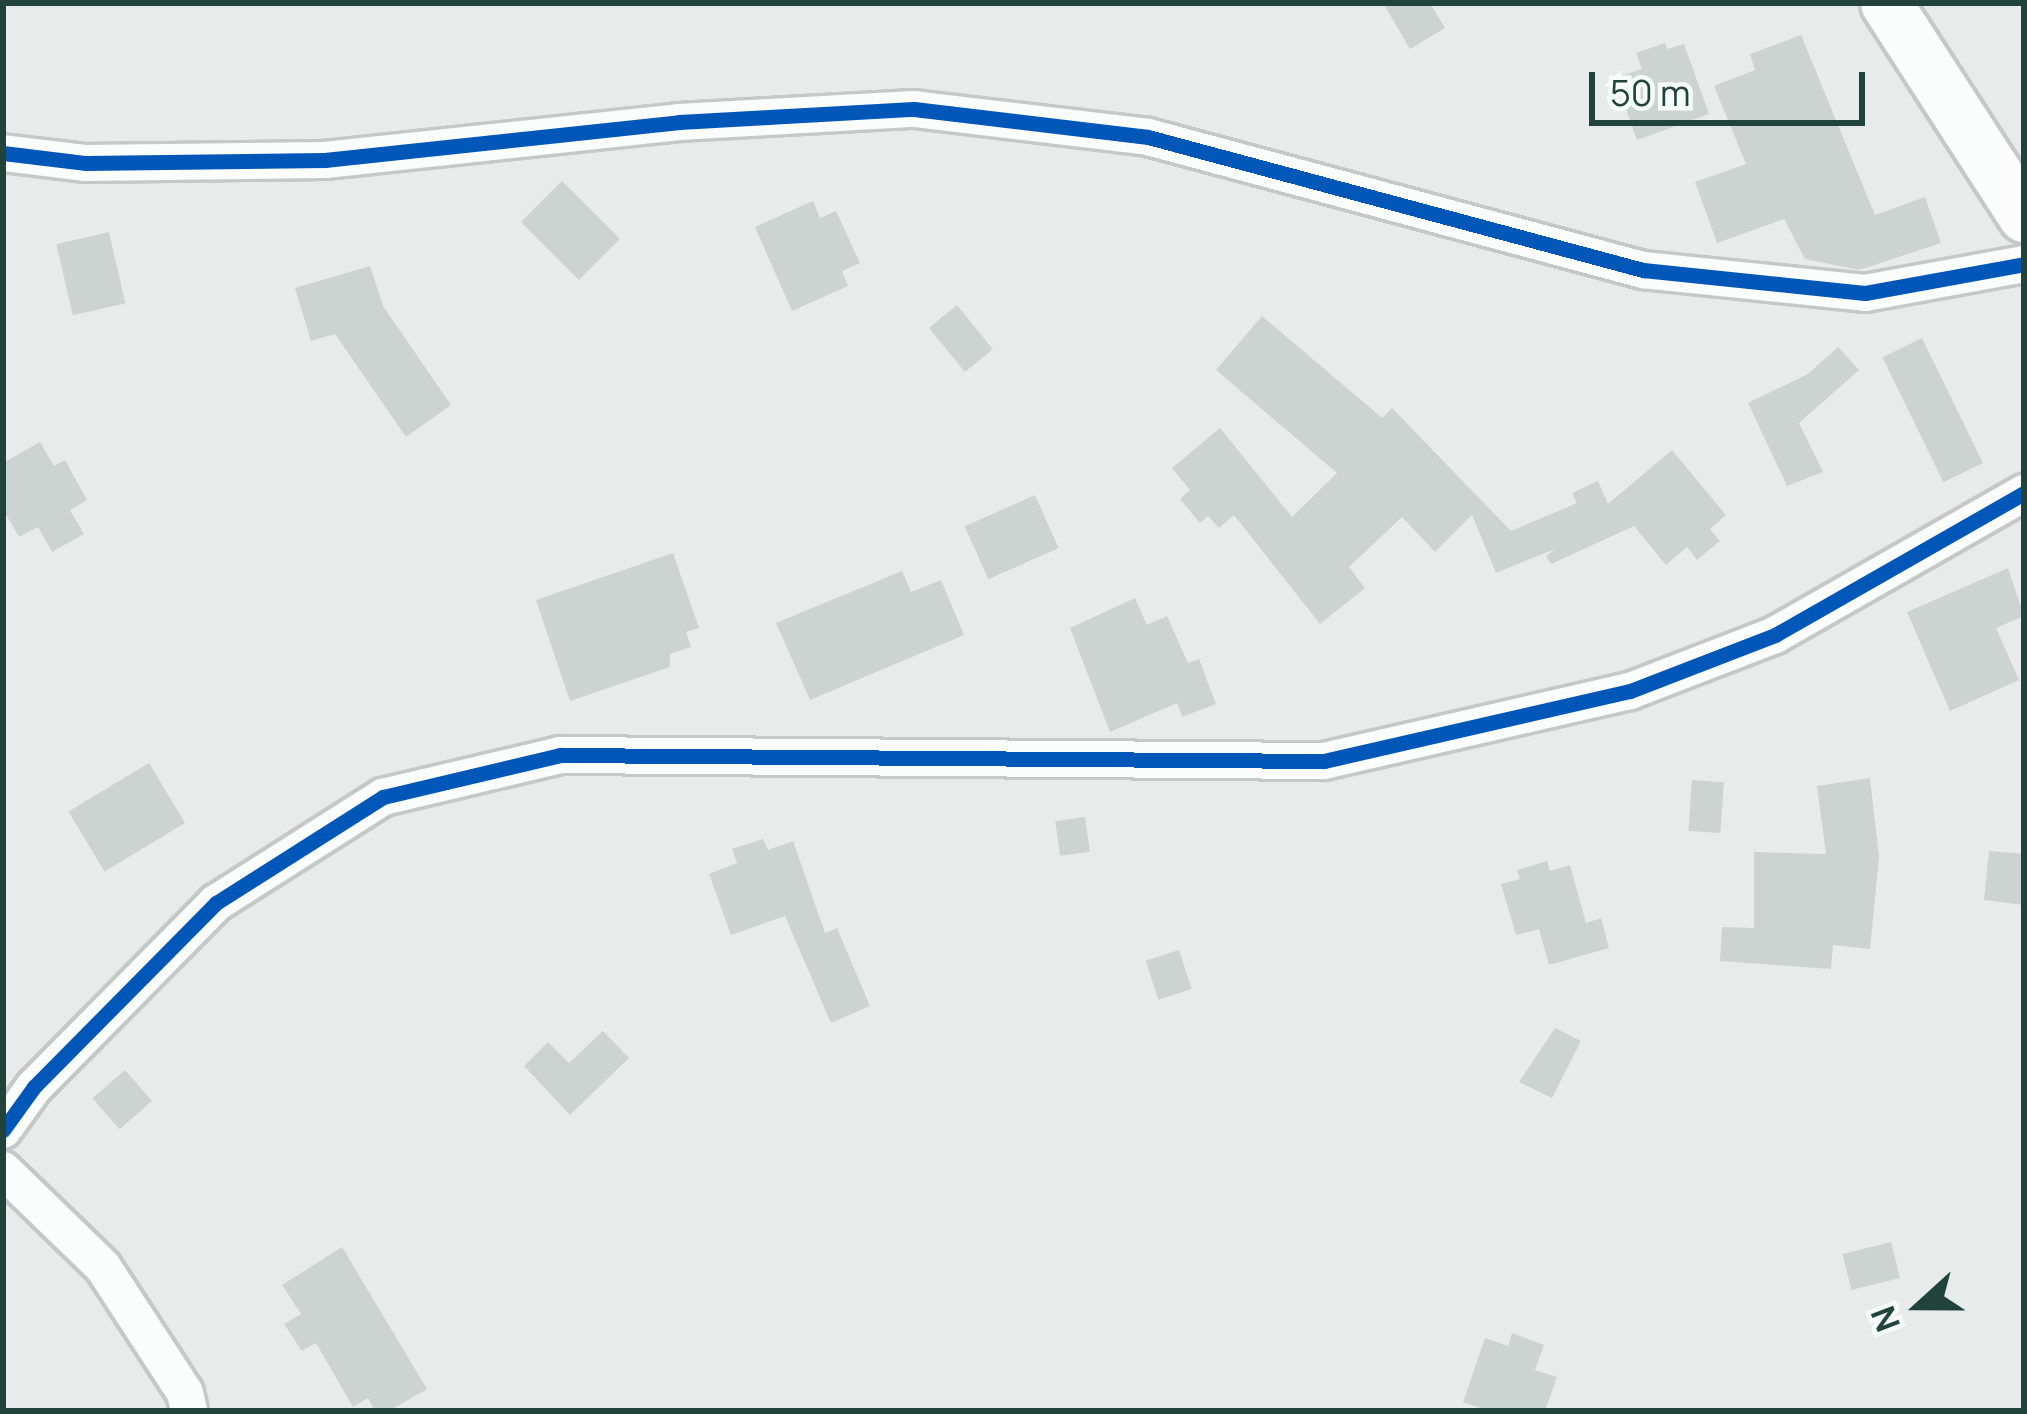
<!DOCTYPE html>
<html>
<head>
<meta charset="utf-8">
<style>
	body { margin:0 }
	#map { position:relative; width:2027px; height:1414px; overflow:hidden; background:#e7ecea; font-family:Manrope,sans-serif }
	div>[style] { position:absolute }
	.building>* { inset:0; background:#cdd3d1; transform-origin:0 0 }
	.roads { filter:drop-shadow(3px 0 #c4c9c7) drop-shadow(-3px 0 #c4c9c7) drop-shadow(0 3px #c4c9c7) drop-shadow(0 -3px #c4c9c7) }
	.minor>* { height:36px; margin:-18px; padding:0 18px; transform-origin:18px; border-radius:18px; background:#fbfcfc }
	.secondary>* { height:51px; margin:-25.5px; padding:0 25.5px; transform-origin:25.5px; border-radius:25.5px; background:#fbfcfc }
	.cycleway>* { height:15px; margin:-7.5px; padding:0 7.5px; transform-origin:7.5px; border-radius:7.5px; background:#0057b8 }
	span { translate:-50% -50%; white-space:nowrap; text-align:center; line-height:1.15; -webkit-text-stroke:9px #f5fbf8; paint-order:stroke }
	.frame { position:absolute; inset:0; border:6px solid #21433a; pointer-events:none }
	.north { position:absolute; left:1859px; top:1246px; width:120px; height:120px; -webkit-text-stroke:9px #f5fbf8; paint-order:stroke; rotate:249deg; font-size:33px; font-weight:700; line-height:48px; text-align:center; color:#21433a }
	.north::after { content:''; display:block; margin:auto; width:42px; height:54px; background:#21433a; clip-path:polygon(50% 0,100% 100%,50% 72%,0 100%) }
	.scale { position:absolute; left:1589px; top:72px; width:276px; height:54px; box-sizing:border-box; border:6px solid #21433a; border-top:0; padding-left:15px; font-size:36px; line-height:42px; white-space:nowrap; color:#21433a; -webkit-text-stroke:9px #f5fbf8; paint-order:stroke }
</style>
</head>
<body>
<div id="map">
	<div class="building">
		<div style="clip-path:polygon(1383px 3px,1430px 3px,1445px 28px,1410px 49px)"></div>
		<div style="clip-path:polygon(1801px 35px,1875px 215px,1925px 197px,1941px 243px,1859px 270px,1805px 259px,1784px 219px,1717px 243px,1695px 182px,1746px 164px,1714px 86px,1755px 70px,1750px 54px)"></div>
		<div style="clip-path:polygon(1665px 43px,1667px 49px,1684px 44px,1709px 114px,1637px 140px,1615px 78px,1642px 69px,1636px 53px)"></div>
		<div style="left:562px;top:181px;width:82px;height:58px;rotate:45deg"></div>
		<div style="clip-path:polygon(813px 201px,820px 218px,836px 211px,860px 263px,842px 271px,848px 286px,792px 311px,755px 227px)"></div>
		<div style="left:109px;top:232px;width:73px;height:54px;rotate:77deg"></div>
		<div style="clip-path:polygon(370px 266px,383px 306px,451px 405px,406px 437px,335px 334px,311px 341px,295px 288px)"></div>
		<div style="left:957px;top:305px;width:57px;height:36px;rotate:51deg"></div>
		<div style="clip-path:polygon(1262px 316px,1382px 418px,1392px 408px,1511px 531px,1577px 503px,1572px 493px,1598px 481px,1608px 504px,1672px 450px,1726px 515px,1710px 529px,1720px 541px,1697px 560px,1687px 547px,1666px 565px,1634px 526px,1551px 564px,1546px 556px,1555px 549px,1496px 573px,1472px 515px,1435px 552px,1402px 517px,1349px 567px,1365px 588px,1320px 624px,1234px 515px,1219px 528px,1208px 516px,1200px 523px,1180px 499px,1190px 490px,1172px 468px,1220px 428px,1292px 517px,1337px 473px,1216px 370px)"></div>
		<div style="left:1922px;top:338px;width:139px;height:44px;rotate:64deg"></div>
		<div style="clip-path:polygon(1838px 347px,1859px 370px,1799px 423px,1823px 472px,1787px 486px,1748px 403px,1808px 374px)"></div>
		<div style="clip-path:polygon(40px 442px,54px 466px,65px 460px,87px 500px,70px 510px,84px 534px,52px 552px,38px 527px,19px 537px,3px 509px,3px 463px)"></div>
		<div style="left:1035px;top:495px;width:58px;height:77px;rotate:66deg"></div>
		<div style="clip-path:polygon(673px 553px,699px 628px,686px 632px,691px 647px,670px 654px,670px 667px,570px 701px,536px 600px)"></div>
		<div style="clip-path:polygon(2008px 568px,2024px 616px,1996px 628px,2019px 680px,1950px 711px,1907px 612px)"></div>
		<div style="clip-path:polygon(902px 571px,911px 592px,941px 580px,964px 635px,810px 700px,776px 623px)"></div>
		<div style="clip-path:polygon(1135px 598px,1147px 625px,1167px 616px,1188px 663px,1199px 659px,1216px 704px,1182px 717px,1177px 703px,1110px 732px,1070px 628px)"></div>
		<div style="left:149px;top:763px;width:70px;height:94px;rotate:59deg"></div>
		<div style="clip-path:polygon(1870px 778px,1879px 857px,1870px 949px,1833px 945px,1831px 969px,1720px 961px,1722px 927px,1754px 928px,1754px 852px,1826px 854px,1817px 786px)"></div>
		<div style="left:1692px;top:780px;width:32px;height:51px;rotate:4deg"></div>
		<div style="left:1085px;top:817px;width:35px;height:30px;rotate:82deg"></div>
		<div style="clip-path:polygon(763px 839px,768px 850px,793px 841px,825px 933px,837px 928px,870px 1006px,831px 1023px,785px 916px,731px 935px,709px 874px,737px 863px,732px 849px)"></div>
		<div style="clip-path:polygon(1989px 851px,2024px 854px,2024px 905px,1984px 900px)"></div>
		<div style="clip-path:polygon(1547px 861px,1550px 871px,1570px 865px,1586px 923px,1601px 918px,1609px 948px,1549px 965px,1539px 929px,1516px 935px,1501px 884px,1520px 879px,1517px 870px)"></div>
		<div style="left:1179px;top:950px;width:41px;height:35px;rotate:72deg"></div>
		<div style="clip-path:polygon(1555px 1028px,1581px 1041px,1552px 1098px,1519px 1082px)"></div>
		<div style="clip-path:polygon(603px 1031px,629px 1058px,570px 1115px,524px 1066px,548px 1042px,569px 1063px)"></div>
		<div style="left:125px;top:1070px;width:41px;height:43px;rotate:49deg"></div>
		<div style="left:1891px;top:1242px;width:37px;height:50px;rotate:76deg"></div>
		<div style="clip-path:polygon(342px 1247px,427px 1389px,389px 1411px,375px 1411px,368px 1398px,353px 1407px,316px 1343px,302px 1351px,284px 1324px,301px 1314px,282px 1285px)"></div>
		<div style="clip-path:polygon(1512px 1333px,1544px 1345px,1535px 1370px,1557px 1377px,1545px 1411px,1489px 1411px,1463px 1402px,1485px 1338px,1508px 1346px)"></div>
	</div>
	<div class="roads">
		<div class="minor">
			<div style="left:3px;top:153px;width:84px;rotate:6.9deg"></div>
			<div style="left:86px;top:163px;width:239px;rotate:-0.7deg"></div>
			<div style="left:325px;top:160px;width:356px;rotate:-6.1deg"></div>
			<div style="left:679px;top:122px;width:235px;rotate:-3.2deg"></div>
			<div style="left:914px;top:109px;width:236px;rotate:6.8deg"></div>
			<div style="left:1148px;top:137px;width:513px;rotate:15.04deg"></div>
			<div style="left:1643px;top:270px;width:223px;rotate:5.9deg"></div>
			<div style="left:1865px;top:293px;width:162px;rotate:-10.3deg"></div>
			<div style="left:3px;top:1130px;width:53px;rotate:-54.2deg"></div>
			<div style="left:34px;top:1087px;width:259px;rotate:-45.3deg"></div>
			<div style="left:216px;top:903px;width:198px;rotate:-32.4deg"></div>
			<div style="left:383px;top:797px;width:182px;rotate:-13.3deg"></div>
			<div style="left:560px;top:755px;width:764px;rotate:0.45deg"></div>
			<div style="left:1324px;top:761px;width:314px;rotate:-12.9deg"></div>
			<div style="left:1630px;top:691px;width:155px;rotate:-21.1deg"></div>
			<div style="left:1775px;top:635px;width:287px;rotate:-29.7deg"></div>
			<div style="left:3px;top:1170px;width:139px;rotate:44.1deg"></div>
			<div style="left:103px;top:1267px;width:150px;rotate:56.9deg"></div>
			<div style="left:185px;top:1393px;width:18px;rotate:77deg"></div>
		</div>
		<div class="secondary">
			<div style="left:1886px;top:3px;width:254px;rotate:57.1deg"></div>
		</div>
	</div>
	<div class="cycleway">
		<div style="left:3px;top:153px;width:84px;rotate:6.9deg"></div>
		<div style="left:86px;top:163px;width:239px;rotate:-0.7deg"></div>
		<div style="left:325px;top:160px;width:356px;rotate:-6.1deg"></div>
		<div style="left:679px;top:122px;width:235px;rotate:-3.2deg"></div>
		<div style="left:914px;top:109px;width:236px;rotate:6.8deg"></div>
		<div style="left:1148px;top:137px;width:513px;rotate:15.04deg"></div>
		<div style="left:1643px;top:270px;width:223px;rotate:5.9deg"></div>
		<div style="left:1865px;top:293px;width:162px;rotate:-10.3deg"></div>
		<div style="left:3px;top:1130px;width:53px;rotate:-54.2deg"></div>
		<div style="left:34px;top:1087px;width:259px;rotate:-45.3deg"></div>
		<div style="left:216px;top:903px;width:198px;rotate:-32.4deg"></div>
		<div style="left:383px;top:797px;width:182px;rotate:-13.3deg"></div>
		<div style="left:560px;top:755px;width:764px;rotate:0.45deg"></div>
		<div style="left:1324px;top:761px;width:314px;rotate:-12.9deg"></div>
		<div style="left:1630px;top:691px;width:155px;rotate:-21.1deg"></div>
		<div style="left:1775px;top:635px;width:287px;rotate:-29.7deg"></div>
	</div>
	<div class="frame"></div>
	<div class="north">N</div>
	<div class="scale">50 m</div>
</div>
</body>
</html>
